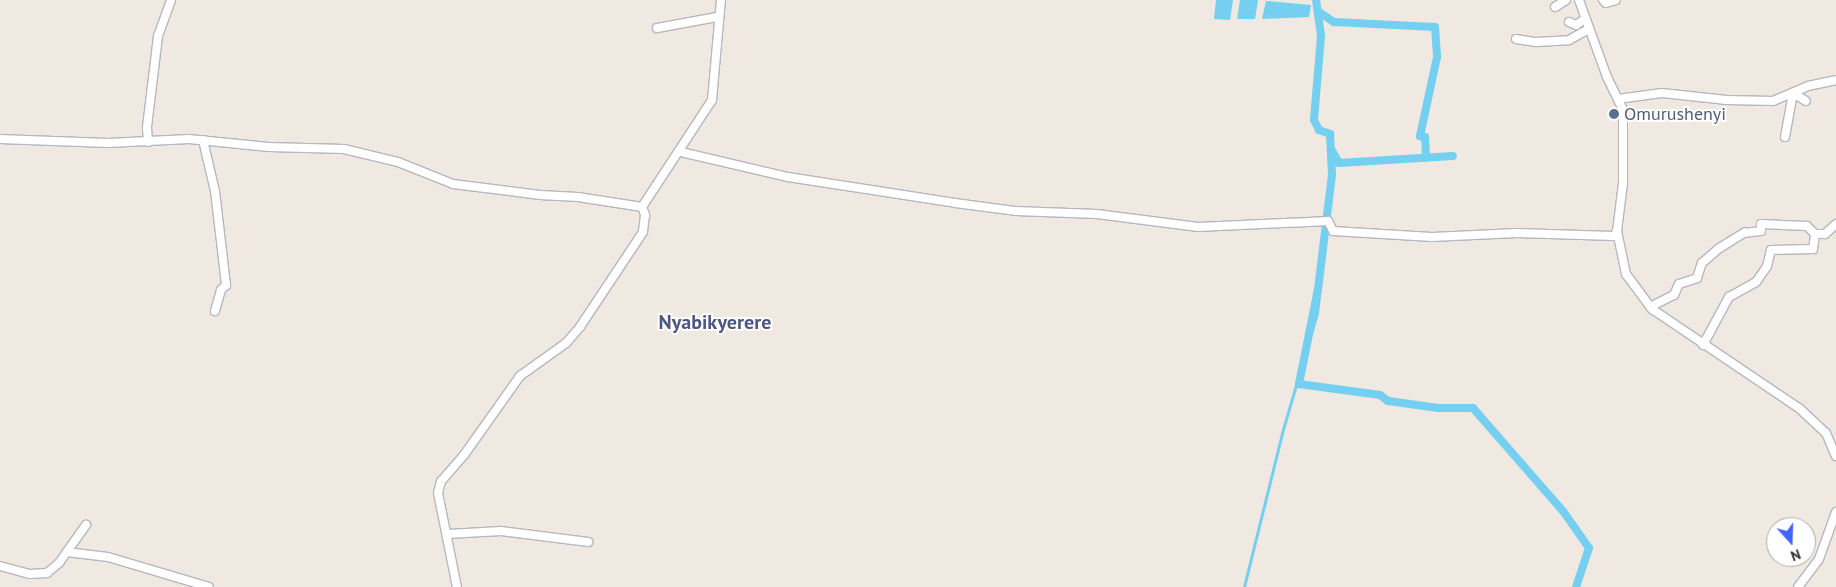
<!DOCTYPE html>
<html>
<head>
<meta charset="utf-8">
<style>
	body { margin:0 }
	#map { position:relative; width:1836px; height:587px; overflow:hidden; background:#efe9e1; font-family:"PT Sans",sans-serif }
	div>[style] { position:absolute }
	.water>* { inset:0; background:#75cff0 }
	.stream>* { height:2.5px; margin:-1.25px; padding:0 1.25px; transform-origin:1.25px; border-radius:1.25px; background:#75cff0 }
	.canal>* { height:8px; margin:-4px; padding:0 4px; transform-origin:4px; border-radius:4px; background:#75cff0 }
	.roads { filter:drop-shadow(1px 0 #b4b7c1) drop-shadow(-1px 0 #b4b7c1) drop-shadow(0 1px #b4b7c1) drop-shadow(0 -1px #b4b7c1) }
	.minor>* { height:8px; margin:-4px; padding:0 4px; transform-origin:4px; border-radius:4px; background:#fff }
	.dots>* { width:14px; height:14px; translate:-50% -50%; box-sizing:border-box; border:2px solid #fff; border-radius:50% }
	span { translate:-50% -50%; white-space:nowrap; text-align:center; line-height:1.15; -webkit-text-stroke:4px #fff; paint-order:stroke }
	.service-label { font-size:18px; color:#4e5e75 }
	.left { translate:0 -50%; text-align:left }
	.quarter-label { font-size:20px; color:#4d5680; font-weight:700 }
	.north { position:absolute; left:1766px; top:517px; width:50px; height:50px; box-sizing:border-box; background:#fff; border:1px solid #ababab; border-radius:50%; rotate:160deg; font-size:14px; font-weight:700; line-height:20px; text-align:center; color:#2e2e2e }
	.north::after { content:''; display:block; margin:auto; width:18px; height:22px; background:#4264fb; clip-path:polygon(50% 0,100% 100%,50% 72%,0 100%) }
</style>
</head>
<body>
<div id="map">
	<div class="water">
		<div style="clip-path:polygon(1216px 0,1233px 0,1230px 20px,1214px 19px)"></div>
		<div style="clip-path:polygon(1240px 0,1258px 0,1255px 19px,1237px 19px)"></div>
		<div style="clip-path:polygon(1266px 1px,1311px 5px,1309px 17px,1262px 19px)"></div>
	</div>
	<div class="stream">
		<div style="left:1244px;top:587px;width:159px;rotate:-76.1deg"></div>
		<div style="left:1282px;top:433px;width:125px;rotate:-73.7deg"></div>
		<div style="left:1317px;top:313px;width:68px;rotate:-83.3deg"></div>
	</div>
	<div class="canal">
		<div style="left:1316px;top:0;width:36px;rotate:82deg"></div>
		<div style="left:1321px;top:36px;width:84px;rotate:94.8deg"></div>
		<div style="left:1314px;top:120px;width:11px;rotate:63deg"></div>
		<div style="left:1319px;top:130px;width:12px;rotate:20deg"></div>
		<div style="left:1330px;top:134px;width:41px;rotate:87.2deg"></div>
		<div style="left:1332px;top:175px;width:115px;rotate:97deg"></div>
		<div style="left:1318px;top:289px;width:97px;rotate:101.3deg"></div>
		<div style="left:1299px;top:384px;width:82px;rotate:7.7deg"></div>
		<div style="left:1380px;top:395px;width:10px;rotate:37deg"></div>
		<div style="left:1388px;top:401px;width:51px;rotate:7.8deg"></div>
		<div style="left:1439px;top:408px;width:34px"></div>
		<div style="left:1473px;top:408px;width:137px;rotate:48.9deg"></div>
		<div style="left:1563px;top:511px;width:45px;rotate:54.9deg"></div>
		<div style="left:1589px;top:548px;width:41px;rotate:108.4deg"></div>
		<div style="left:1319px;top:12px;width:18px;rotate:34deg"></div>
		<div style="left:1334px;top:22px;width:101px;rotate:2.8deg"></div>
		<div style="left:1435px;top:27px;width:30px;rotate:86deg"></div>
		<div style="left:1437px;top:57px;width:81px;rotate:102.1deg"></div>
		<div style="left:1420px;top:136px;width:5px;rotate:11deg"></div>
		<div style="left:1425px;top:137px;width:21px;rotate:87deg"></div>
		<div style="left:1331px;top:149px;width:16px;rotate:60deg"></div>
		<div style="left:1339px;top:163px;width:114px;rotate:-3.5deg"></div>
	</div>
	<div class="roads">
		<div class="minor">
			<div style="left:1579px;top:0;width:82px;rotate:70deg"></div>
			<div style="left:1607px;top:77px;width:37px;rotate:64deg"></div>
			<div style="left:1623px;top:110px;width:73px;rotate:90deg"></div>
			<div style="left:1623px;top:183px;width:48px;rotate:97.1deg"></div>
			<div style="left:1617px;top:231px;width:44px;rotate:78.2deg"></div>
			<div style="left:1626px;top:274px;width:44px;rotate:53.4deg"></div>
			<div style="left:1652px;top:309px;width:177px;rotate:34deg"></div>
			<div style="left:1799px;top:408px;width:37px;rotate:43deg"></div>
			<div style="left:1826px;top:433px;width:25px;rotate:67deg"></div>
			<div style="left:1603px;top:0;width:4px;rotate:45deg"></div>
			<div style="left:1606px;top:3px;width:10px;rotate:-17deg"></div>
			<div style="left:1555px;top:7px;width:13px;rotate:-32deg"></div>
			<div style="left:1569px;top:22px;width:8px;rotate:23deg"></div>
			<div style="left:1576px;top:25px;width:11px;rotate:-34deg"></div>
			<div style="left:657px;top:28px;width:61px;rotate:-10.4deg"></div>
			<div style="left:1516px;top:39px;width:20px;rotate:9deg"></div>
			<div style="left:1536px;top:42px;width:33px;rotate:-3deg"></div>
			<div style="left:1569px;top:40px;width:23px;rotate:-29deg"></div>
			<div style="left:1793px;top:93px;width:15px;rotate:32deg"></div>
			<div style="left:1618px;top:99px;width:44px;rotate:-7.8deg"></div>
			<div style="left:1662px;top:93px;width:65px;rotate:6.1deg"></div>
			<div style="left:1727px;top:100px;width:46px;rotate:1.2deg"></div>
			<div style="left:1773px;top:101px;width:38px;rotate:-23deg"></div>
			<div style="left:1808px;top:86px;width:29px;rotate:-12deg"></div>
			<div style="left:1785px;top:137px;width:45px;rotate:-79.7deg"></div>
			<div style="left:0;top:139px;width:108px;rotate:2.1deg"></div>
			<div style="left:108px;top:143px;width:81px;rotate:-2.8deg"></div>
			<div style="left:189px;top:139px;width:80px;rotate:5.7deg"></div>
			<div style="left:269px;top:147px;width:75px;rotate:1.5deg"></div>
			<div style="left:344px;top:149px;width:56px;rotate:13.5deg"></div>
			<div style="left:398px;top:162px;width:59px;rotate:21.8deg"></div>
			<div style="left:453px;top:184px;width:88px;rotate:7.2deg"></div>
			<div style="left:540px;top:195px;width:38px;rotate:3deg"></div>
			<div style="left:578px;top:197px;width:65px;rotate:8.9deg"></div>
			<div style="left:642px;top:207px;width:9px;rotate:69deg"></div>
			<div style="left:645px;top:215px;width:17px;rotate:97deg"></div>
			<div style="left:643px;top:232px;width:114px;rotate:123.6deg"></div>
			<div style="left:580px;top:327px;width:21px;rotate:131deg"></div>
			<div style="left:566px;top:343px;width:57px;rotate:144.3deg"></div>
			<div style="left:520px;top:376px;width:97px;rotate:125.3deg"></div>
			<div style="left:464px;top:455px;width:35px;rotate:131deg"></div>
			<div style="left:441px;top:481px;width:12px;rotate:104deg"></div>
			<div style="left:438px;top:493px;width:96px;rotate:78.6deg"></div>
			<div style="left:203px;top:140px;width:52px;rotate:76.8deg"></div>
			<div style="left:215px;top:191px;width:95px;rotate:83.3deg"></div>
			<div style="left:226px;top:285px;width:7px;rotate:135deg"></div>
			<div style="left:221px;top:290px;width:22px;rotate:106deg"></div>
			<div style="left:148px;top:142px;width:15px;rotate:-94deg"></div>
			<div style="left:147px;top:127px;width:92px;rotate:-83.1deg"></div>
			<div style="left:158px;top:36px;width:38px;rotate:-70deg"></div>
			<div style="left:681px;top:152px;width:110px;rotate:13.2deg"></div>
			<div style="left:788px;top:177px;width:169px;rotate:8.8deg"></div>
			<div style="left:955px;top:203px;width:62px;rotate:7.5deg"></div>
			<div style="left:1016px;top:211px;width:81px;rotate:2.1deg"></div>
			<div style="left:1097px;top:214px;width:102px;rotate:7.3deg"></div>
			<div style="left:1198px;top:227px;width:130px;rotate:-2.6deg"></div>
			<div style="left:1328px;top:221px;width:11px;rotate:63deg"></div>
			<div style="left:1333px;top:231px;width:99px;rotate:3.5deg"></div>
			<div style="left:1432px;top:237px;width:85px;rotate:-2.7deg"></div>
			<div style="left:1517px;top:233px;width:97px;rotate:1.8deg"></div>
			<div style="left:1614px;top:236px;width:6px;rotate:-59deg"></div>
			<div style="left:642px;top:207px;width:128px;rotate:-56.8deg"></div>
			<div style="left:712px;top:100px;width:100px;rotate:-84.9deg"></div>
			<div style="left:1650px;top:307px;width:27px;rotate:-27deg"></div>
			<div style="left:1674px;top:295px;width:12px;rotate:-66deg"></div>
			<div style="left:1679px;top:284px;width:19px;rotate:-18deg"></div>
			<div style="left:1697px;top:278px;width:16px;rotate:-72deg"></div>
			<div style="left:1702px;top:263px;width:21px;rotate:-41deg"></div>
			<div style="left:1718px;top:249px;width:31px;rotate:-32deg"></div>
			<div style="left:1744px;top:233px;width:17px;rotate:-7deg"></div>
			<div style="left:1761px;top:231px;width:7px;rotate:-90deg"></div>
			<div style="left:1761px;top:224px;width:46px;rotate:2.5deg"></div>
			<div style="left:1807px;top:226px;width:11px;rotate:45deg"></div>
			<div style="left:1815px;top:234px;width:10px"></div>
			<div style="left:1825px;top:234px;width:15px;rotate:-42deg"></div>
			<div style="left:1703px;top:345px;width:55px;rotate:-61.6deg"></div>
			<div style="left:1729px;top:297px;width:31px;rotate:-29deg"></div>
			<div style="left:1756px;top:282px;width:19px;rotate:-55deg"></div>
			<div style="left:1767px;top:266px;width:16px;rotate:-76deg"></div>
			<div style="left:1771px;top:250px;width:42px;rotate:-1.4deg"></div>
			<div style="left:1813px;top:249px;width:15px;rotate:-82deg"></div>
			<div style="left:448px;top:534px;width:53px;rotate:-3.2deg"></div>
			<div style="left:501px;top:531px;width:88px;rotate:7.2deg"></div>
			<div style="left:67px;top:552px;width:41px;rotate:7deg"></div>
			<div style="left:108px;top:557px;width:105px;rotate:16.5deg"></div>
			<div style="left:0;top:566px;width:31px;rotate:15deg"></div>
			<div style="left:30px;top:574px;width:17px;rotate:-3deg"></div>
			<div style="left:47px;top:573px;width:16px;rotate:-40deg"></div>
			<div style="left:59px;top:563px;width:47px;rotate:-54.6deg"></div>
			<div style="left:1798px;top:587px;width:35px;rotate:-53deg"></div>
			<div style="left:1819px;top:559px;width:50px;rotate:-70.1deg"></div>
		</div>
	</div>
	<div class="dots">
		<div style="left:1614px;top:114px;background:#5c6f8a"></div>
	</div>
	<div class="service-label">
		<span class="left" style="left:1624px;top:114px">Omurushenyi</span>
	</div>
	<div class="quarter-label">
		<span style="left:715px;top:322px">Nyabikyerere</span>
	</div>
	<div class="north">N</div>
</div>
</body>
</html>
